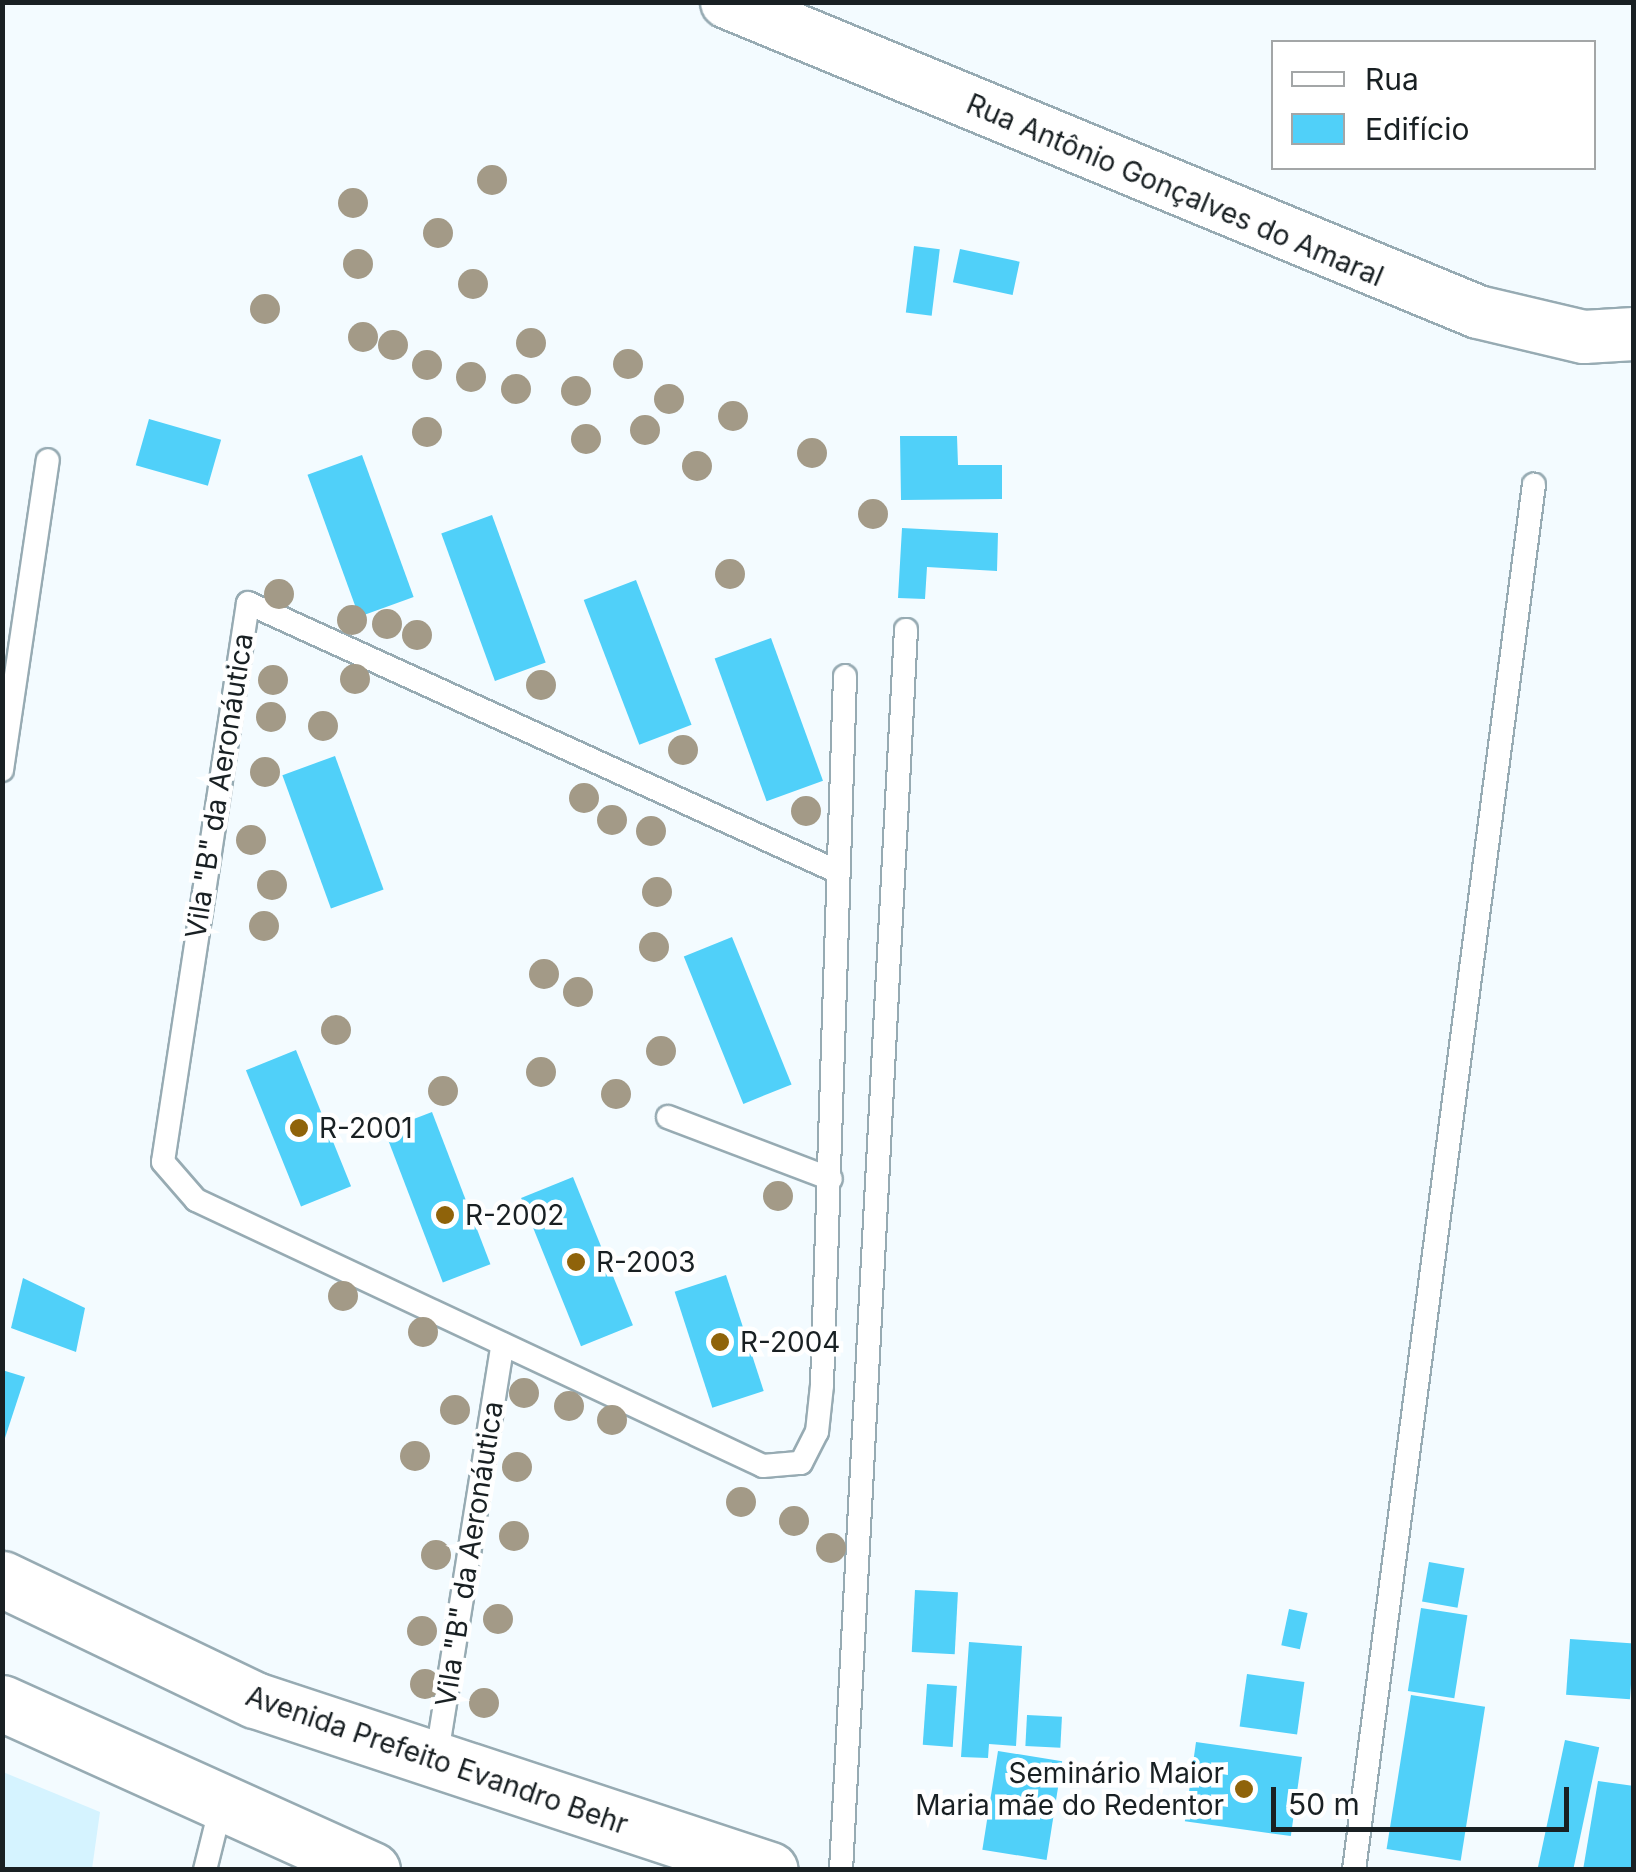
<!DOCTYPE html>
<html>
<head>
<meta charset="utf-8">
<style>
	body { margin:0 }
	#map { position:relative; width:1636px; height:1872px; overflow:hidden; background:#f3fbff; font-family:Inter,sans-serif }
	div>[style] { position:absolute }
	.built>* { inset:0; background:#d5f3ff }
	.building>* { inset:0; background:#50d0f9; transform-origin:0 0 }
	.roads { filter:drop-shadow(2px 0 #97abb3) drop-shadow(-2px 0 #97abb3) drop-shadow(0 2px #97abb3) drop-shadow(0 -2px #97abb3) }
	.service>* { height:22px; margin:-11px; padding:0 11px; transform-origin:11px; border-radius:11px; background:#fff }
	.tertiary>* { height:52px; margin:-26px; padding:0 26px; transform-origin:26px; border-radius:26px; background:#fff }
	.trunk>* { height:55px; margin:-27.5px; padding:0 27.5px; transform-origin:27.5px; border-radius:27.5px; background:#fff }
	.trees>* { width:30px; height:30px; margin:-15px; border-radius:50%; background:#a39a87 }
	.dots>* { width:28px; height:28px; translate:-50% -50%; box-sizing:border-box; border:5px solid #fff; border-radius:50% }
	span { translate:-50% -50%; white-space:nowrap; text-align:center; line-height:1.15; -webkit-text-stroke:9px #fff; paint-order:stroke }
	.street-label { font-size:28px; color:#192023 }
	.poi-label { font-size:28px; color:#192023 }
	.left { translate:0 -50%; text-align:left }
	.right { translate:-100% -50%; text-align:right }
	.frame { position:absolute; inset:0; border:5px solid #192023; pointer-events:none }
	.legend { position:absolute; left:1271px; top:40px; width:325px; height:130px; box-sizing:border-box; background:#fff; border:2px solid #a3a6a7; margin:0; padding:12px 18px; list-style:none; font-size:30px; color:#192023 }
	.legend li { display:flex; align-items:center; gap:20px; height:50px }
	.legend b { width:50px; border:2px solid #a3a6a7 }
	.scale { position:absolute; left:1271px; top:1787px; width:298px; height:45px; box-sizing:border-box; border:5px solid #192023; border-top:0; padding-left:12px; font-size:30px; line-height:35px; white-space:nowrap; color:#192023; -webkit-text-stroke:8px #fff; paint-order:stroke }
</style>
</head>
<body>
<div id="map">
	<div class="built">
		<div style="clip-path:polygon(3px 1772px,100px 1812px,92px 1869px,3px 1869px)"></div>
	</div>
	<div class="building">
		<div style="left:914px;top:246px;width:26px;height:67px;rotate:7deg"></div>
		<div style="left:960px;top:249px;width:61px;height:34px;rotate:12deg"></div>
		<div style="left:149px;top:419px;width:75px;height:48px;rotate:16deg"></div>
		<div style="clip-path:polygon(900px 436px,957px 436px,958px 465px,1002px 465px,1002px 499px,901px 500px)"></div>
		<div style="left:362px;top:455px;width:151px;height:58px;rotate:70deg"></div>
		<div style="left:492px;top:515px;width:157px;height:54px;rotate:70deg"></div>
		<div style="clip-path:polygon(902px 528px,998px 533px,997px 571px,927px 567px,925px 599px,898px 598px)"></div>
		<div style="left:636px;top:580px;width:155px;height:56px;rotate:69deg"></div>
		<div style="left:771px;top:638px;width:152px;height:60px;rotate:70deg"></div>
		<div style="left:335px;top:756px;width:142px;height:56px;rotate:70deg"></div>
		<div style="left:732px;top:937px;width:159px;height:52px;rotate:68deg"></div>
		<div style="left:296px;top:1050px;width:147px;height:54px;rotate:68deg"></div>
		<div style="left:432px;top:1112px;width:163px;height:51px;rotate:69deg"></div>
		<div style="left:573px;top:1177px;width:160px;height:56px;rotate:68deg"></div>
		<div style="left:726px;top:1275px;width:122px;height:54px;rotate:72deg"></div>
		<div style="clip-path:polygon(23px 1278px,85px 1308px,76px 1352px,11px 1328px)"></div>
		<div style="clip-path:polygon(2px 1370px,25px 1377px,3px 1444px,2px 1444px)"></div>
		<div style="left:1429px;top:1562px;width:36px;height:40px;rotate:10deg"></div>
		<div style="left:915px;top:1590px;width:43px;height:62px;rotate:3deg"></div>
		<div style="left:1421px;top:1608px;width:47px;height:84px;rotate:9deg"></div>
		<div style="left:1289px;top:1609px;width:19px;height:37px;rotate:12deg"></div>
		<div style="left:1570px;top:1639px;width:64px;height:56px;rotate:4deg"></div>
		<div style="clip-path:polygon(969px 1642px,1022px 1646px,1016px 1746px,989px 1744px,988px 1758px,961px 1757px)"></div>
		<div style="left:1247px;top:1674px;width:58px;height:53px;rotate:8deg"></div>
		<div style="left:927px;top:1684px;width:30px;height:61px;rotate:4deg"></div>
		<div style="left:1411px;top:1695px;width:75px;height:156px;rotate:9deg"></div>
		<div style="left:1027px;top:1715px;width:35px;height:31px;rotate:3deg"></div>
		<div style="left:1565px;top:1740px;width:35px;height:133px;rotate:12deg"></div>
		<div style="left:1196px;top:1742px;width:107px;height:80px;rotate:8deg"></div>
		<div style="left:998px;top:1751px;width:65px;height:100px;rotate:9deg"></div>
		<div style="clip-path:polygon(1598px 1781px,1634px 1786px,1634px 1870px,1583px 1870px)"></div>
	</div>
	<div class="roads">
		<div class="service">
			<div style="left:2px;top:770px;width:313px;rotate:-81.6deg"></div>
			<div style="left:836px;top:871px;width:646px;rotate:-155.5deg"></div>
			<div style="left:248px;top:603px;width:565px;rotate:98.65deg"></div>
			<div style="left:163px;top:1162px;width:50px;rotate:49deg"></div>
			<div style="left:196px;top:1200px;width:626px;rotate:25.13deg"></div>
			<div style="left:763px;top:1466px;width:38px;rotate:-5deg"></div>
			<div style="left:801px;top:1463px;width:35px;rotate:-63deg"></div>
			<div style="left:817px;top:1432px;width:47px;rotate:-83.9deg"></div>
			<div style="left:822px;top:1385px;width:709px;rotate:-88.14deg"></div>
			<div style="left:668px;top:1117px;width:174px;rotate:20.8deg"></div>
			<div style="left:436px;top:1760px;width:421px;rotate:-80.9deg"></div>
			<div style="left:205px;top:1870px;width:66px;rotate:-76deg"></div>
			<div style="left:841px;top:1870px;width:1242px;rotate:-87deg"></div>
			<div style="left:1354px;top:1870px;width:1397px;rotate:-82.6deg"></div>
		</div>
		<div class="tertiary">
			<div style="left:727px;top:2px;width:812px;rotate:22.43deg"></div>
			<div style="left:1478px;top:312px;width:109px;rotate:13.3deg"></div>
			<div style="left:1584px;top:337px;width:50px;rotate:-3.4deg"></div>
		</div>
		<div class="trunk">
			<div style="left:2px;top:1579px;width:280px;rotate:25.6deg"></div>
			<div style="left:255px;top:1700px;width:542px;rotate:18.27deg"></div>
			<div style="left:2px;top:1703px;width:406px;rotate:24.3deg"></div>
		</div>
	</div>
	<div class="trees">
		<div style="left:492px;top:180px"></div>
		<div style="left:353px;top:203px"></div>
		<div style="left:438px;top:233px"></div>
		<div style="left:358px;top:264px"></div>
		<div style="left:473px;top:284px"></div>
		<div style="left:265px;top:309px"></div>
		<div style="left:363px;top:337px"></div>
		<div style="left:531px;top:343px"></div>
		<div style="left:393px;top:345px"></div>
		<div style="left:628px;top:364px"></div>
		<div style="left:427px;top:365px"></div>
		<div style="left:471px;top:377px"></div>
		<div style="left:516px;top:389px"></div>
		<div style="left:576px;top:391px"></div>
		<div style="left:669px;top:399px"></div>
		<div style="left:733px;top:416px"></div>
		<div style="left:645px;top:430px"></div>
		<div style="left:427px;top:432px"></div>
		<div style="left:586px;top:439px"></div>
		<div style="left:812px;top:453px"></div>
		<div style="left:697px;top:466px"></div>
		<div style="left:873px;top:514px"></div>
		<div style="left:730px;top:574px"></div>
		<div style="left:279px;top:594px"></div>
		<div style="left:352px;top:620px"></div>
		<div style="left:387px;top:624px"></div>
		<div style="left:417px;top:635px"></div>
		<div style="left:355px;top:679px"></div>
		<div style="left:273px;top:680px"></div>
		<div style="left:541px;top:685px"></div>
		<div style="left:271px;top:717px"></div>
		<div style="left:323px;top:726px"></div>
		<div style="left:683px;top:750px"></div>
		<div style="left:265px;top:772px"></div>
		<div style="left:584px;top:798px"></div>
		<div style="left:806px;top:811px"></div>
		<div style="left:612px;top:820px"></div>
		<div style="left:651px;top:831px"></div>
		<div style="left:251px;top:840px"></div>
		<div style="left:272px;top:885px"></div>
		<div style="left:657px;top:892px"></div>
		<div style="left:264px;top:926px"></div>
		<div style="left:654px;top:947px"></div>
		<div style="left:544px;top:974px"></div>
		<div style="left:578px;top:992px"></div>
		<div style="left:336px;top:1030px"></div>
		<div style="left:661px;top:1051px"></div>
		<div style="left:541px;top:1072px"></div>
		<div style="left:443px;top:1091px"></div>
		<div style="left:616px;top:1094px"></div>
		<div style="left:778px;top:1196px"></div>
		<div style="left:343px;top:1296px"></div>
		<div style="left:423px;top:1332px"></div>
		<div style="left:524px;top:1393px"></div>
		<div style="left:569px;top:1406px"></div>
		<div style="left:455px;top:1410px"></div>
		<div style="left:612px;top:1420px"></div>
		<div style="left:415px;top:1456px"></div>
		<div style="left:517px;top:1467px"></div>
		<div style="left:741px;top:1502px"></div>
		<div style="left:794px;top:1521px"></div>
		<div style="left:514px;top:1536px"></div>
		<div style="left:831px;top:1548px"></div>
		<div style="left:436px;top:1555px"></div>
		<div style="left:498px;top:1619px"></div>
		<div style="left:422px;top:1631px"></div>
		<div style="left:425px;top:1684px"></div>
		<div style="left:484px;top:1703px"></div>
	</div>
	<div class="dots">
		<div style="left:299px;top:1128px;background:#8f630a"></div>
		<div style="left:445px;top:1215px;background:#8f630a"></div>
		<div style="left:576px;top:1262px;background:#8f630a"></div>
		<div style="left:720px;top:1342px;background:#8f630a"></div>
		<div style="left:1244px;top:1789px;background:#8f630a"></div>
	</div>
	<div class="street-label">
		<span style="left:1175px;top:190px;rotate:23deg">Rua Antônio Gonçalves do Amaral</span>
		<span style="left:219px;top:786px;rotate:-81deg">Vila "B" da Aeronáutica</span>
		<span style="left:469px;top:1554px;rotate:-81deg">Vila "B" da Aeronáutica</span>
		<span style="left:437px;top:1760px;rotate:19deg">Avenida Prefeito Evandro Behr</span>
	</div>
	<div class="poi-label">
		<span class="left" style="left:319px;top:1128px">R-2001</span>
		<span class="left" style="left:465px;top:1215px">R-2002</span>
		<span class="left" style="left:596px;top:1262px">R-2003</span>
		<span class="left" style="left:740px;top:1342px">R-2004</span>
		<span class="right" style="left:1224px;top:1789px">Seminário Maior<br>Maria mãe do Redentor</span>
	</div>
	<div class="frame"></div>
	<ul class="legend">
	<li><b style="height:12px;background:#fff"></b>Rua</li>
	<li><b style="height:28px;background:#50d0f9"></b>Edifício</li>
	</ul>
	<div class="scale">50 m</div>
</div>
</body>
</html>
